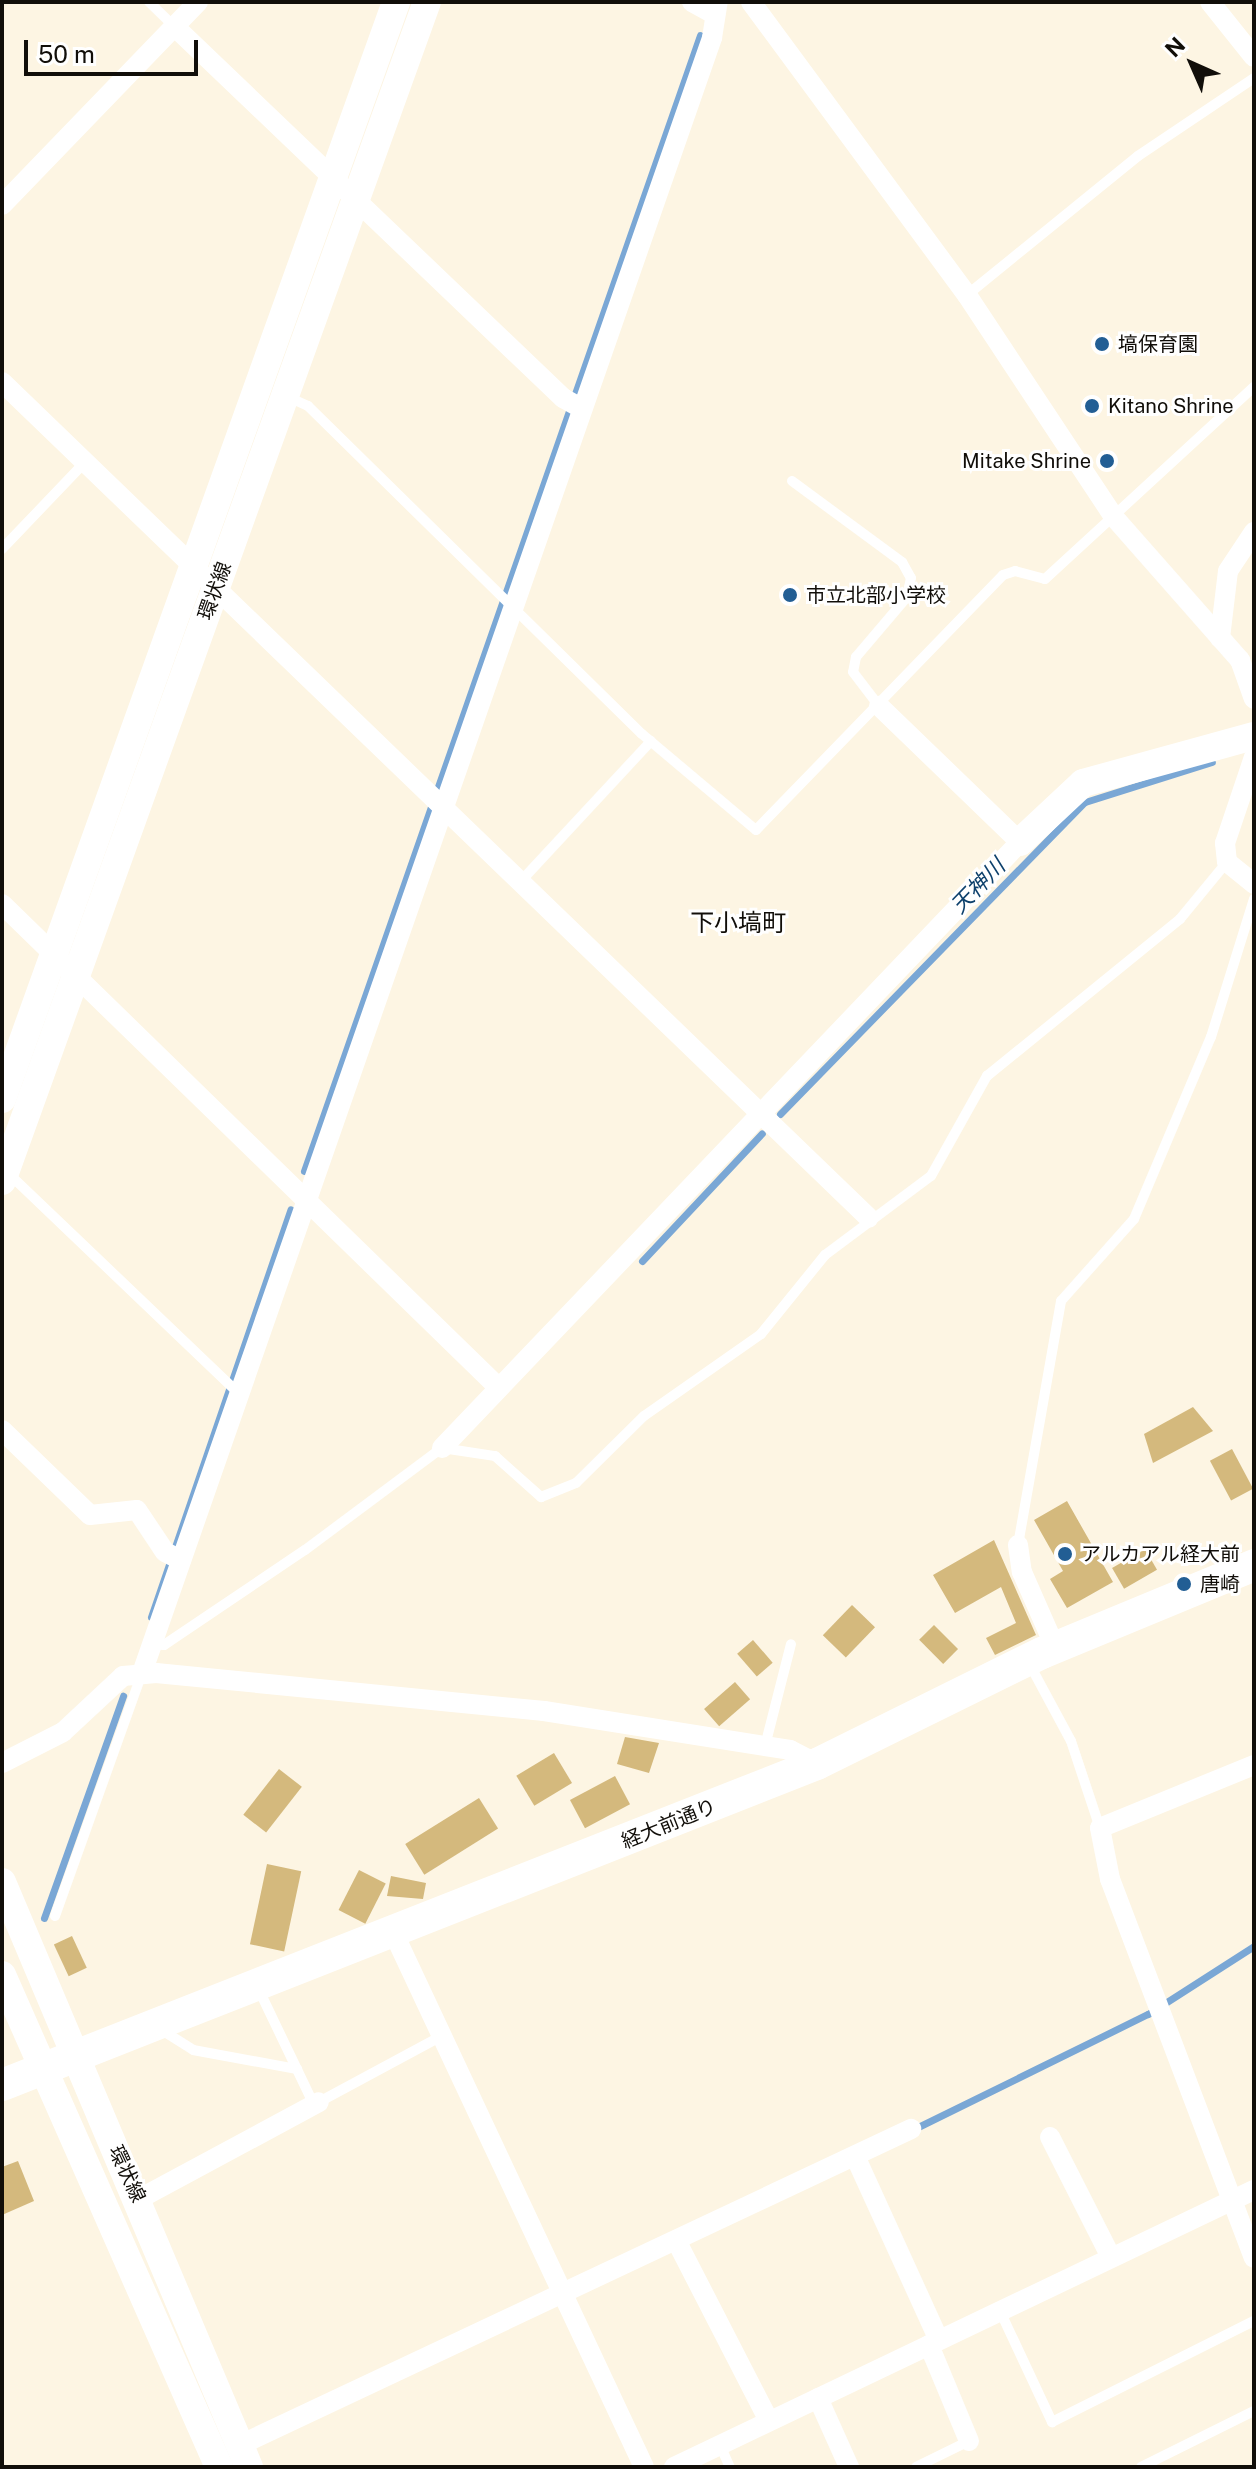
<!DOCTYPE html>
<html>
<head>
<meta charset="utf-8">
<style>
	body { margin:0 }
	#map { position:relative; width:1256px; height:2469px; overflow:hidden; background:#fdf5e3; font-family:"Public Sans","Noto Sans JP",sans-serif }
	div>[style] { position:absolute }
	.stream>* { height:7px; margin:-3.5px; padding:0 3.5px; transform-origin:3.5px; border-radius:3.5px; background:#7aa7d5 }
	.building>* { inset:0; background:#d4b97d; transform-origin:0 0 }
	.lane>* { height:10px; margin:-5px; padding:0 5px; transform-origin:5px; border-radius:5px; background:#fff }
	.street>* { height:20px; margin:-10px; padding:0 10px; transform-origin:10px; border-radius:10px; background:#fff }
	.secondary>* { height:28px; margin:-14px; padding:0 14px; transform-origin:14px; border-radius:14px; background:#fff }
	.primary>* { height:32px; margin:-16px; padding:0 16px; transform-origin:16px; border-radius:16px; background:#fff }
	.dots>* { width:22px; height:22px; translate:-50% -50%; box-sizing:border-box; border:4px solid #fff; border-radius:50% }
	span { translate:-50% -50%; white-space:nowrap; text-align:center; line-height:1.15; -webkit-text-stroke:6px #fff; paint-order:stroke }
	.poi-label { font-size:20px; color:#110e09 }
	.left { translate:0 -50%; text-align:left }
	.right { translate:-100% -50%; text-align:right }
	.street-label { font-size:20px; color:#110e09 }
	.water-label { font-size:22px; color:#0e416c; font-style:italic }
	.quarter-label { font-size:24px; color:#110e09 }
	.frame { position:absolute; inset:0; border:4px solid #110e09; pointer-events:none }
	.north { position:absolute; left:1152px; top:24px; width:80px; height:80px; -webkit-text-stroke:6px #fff; paint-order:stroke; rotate:315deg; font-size:22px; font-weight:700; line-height:32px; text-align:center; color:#110e09 }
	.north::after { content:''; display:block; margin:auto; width:28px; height:36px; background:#110e09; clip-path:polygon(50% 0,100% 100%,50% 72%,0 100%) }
	.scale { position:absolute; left:24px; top:40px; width:174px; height:36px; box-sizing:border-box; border:4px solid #110e09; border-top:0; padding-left:10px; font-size:24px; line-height:28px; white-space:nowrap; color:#110e09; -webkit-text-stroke:6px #fff; paint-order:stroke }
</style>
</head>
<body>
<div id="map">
	<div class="stream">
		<div style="left:780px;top:1114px;width:436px;rotate:-45.7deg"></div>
		<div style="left:1085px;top:802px;width:133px;rotate:-17.5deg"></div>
		<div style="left:304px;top:1171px;width:1203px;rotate:-70.78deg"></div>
		<div style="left:642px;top:1261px;width:175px;rotate:-46.8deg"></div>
		<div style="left:151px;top:1617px;width:431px;rotate:-71.1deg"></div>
		<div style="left:44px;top:1918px;width:236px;rotate:-70.4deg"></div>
		<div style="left:918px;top:2127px;width:256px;rotate:-26.2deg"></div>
		<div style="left:1148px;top:2014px;width:126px;rotate:-32.7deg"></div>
	</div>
	<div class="building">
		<div style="clip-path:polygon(1193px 1407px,1213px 1431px,1153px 1463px,1144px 1434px)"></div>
		<div style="left:1232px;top:1449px;width:45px;height:25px;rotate:62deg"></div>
		<div style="clip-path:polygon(1067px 1501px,1113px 1582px,1067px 1608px,1050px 1579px,1063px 1571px,1034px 1520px)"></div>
		<div style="clip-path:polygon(994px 1540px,1036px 1635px,995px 1655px,986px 1638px,1016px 1623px,1001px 1587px,955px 1613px,933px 1575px)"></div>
		<div style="left:1145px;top:1549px;width:24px;height:38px;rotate:60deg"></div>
		<div style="left:852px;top:1605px;width:32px;height:42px;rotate:44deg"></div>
		<div style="left:934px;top:1625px;width:34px;height:21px;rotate:45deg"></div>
		<div style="left:753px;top:1640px;width:30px;height:21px;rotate:49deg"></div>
		<div style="left:735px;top:1682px;width:23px;height:41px;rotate:49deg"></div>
		<div style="clip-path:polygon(625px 1737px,659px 1743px,649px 1773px,617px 1764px)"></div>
		<div style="left:554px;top:1753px;width:35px;height:44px;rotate:59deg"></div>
		<div style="left:279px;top:1769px;width:29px;height:58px;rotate:38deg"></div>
		<div style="left:615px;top:1776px;width:32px;height:51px;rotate:62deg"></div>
		<div style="left:479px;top:1798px;width:36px;height:87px;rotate:58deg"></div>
		<div style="left:267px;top:1864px;width:35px;height:82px;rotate:12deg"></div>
		<div style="left:359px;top:1870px;width:30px;height:45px;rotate:27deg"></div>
		<div style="clip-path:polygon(391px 1876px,426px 1883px,423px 1899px,387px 1896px)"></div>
		<div style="left:72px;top:1936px;width:35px;height:20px;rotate:65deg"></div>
		<div style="clip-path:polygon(18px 2161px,34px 2201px,2px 2215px,2px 2167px)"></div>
	</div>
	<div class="lane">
		<div style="left:149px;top:2px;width:35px;rotate:44deg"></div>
		<div style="left:967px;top:295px;width:220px;rotate:-39.1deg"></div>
		<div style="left:1138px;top:156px;width:140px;rotate:-33.9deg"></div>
		<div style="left:288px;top:397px;width:22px;rotate:24deg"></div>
		<div style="left:308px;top:406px;width:468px;rotate:44.5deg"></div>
		<div style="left:642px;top:734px;width:149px;rotate:40.1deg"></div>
		<div style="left:756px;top:830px;width:355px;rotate:-45.9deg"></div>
		<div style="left:1003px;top:575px;width:13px;rotate:-18deg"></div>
		<div style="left:1015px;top:571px;width:31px;rotate:15deg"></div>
		<div style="left:1045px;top:579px;width:284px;rotate:-42.6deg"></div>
		<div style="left:792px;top:481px;width:137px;rotate:36.4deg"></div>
		<div style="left:902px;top:562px;width:18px;rotate:61deg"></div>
		<div style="left:911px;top:578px;width:19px;rotate:102deg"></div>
		<div style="left:907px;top:597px;width:79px;rotate:130.4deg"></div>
		<div style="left:856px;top:657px;width:15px;rotate:101deg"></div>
		<div style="left:853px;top:672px;width:43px;rotate:52.6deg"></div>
		<div style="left:2px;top:549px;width:122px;rotate:-46.3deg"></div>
		<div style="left:521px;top:881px;width:191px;rotate:-47.1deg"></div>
		<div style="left:7px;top:1172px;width:323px;rotate:43.7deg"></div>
		<div style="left:1018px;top:1545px;width:248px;rotate:-80deg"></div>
		<div style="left:1061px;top:1301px;width:110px;rotate:-48.3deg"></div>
		<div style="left:1134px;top:1219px;width:198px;rotate:-67.1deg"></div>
		<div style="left:1211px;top:1037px;width:145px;rotate:-72.7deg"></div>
		<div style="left:153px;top:1644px;width:11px;rotate:5deg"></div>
		<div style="left:164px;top:1645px;width:170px;rotate:-34deg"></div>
		<div style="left:305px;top:1550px;width:171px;rotate:-36.7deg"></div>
		<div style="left:442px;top:1448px;width:54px;rotate:8.6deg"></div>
		<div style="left:495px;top:1456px;width:62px;rotate:41.7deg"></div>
		<div style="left:541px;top:1497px;width:38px;rotate:-22deg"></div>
		<div style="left:576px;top:1483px;width:95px;rotate:-44.6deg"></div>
		<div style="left:644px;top:1416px;width:143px;rotate:-35deg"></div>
		<div style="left:761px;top:1334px;width:102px;rotate:-51deg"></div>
		<div style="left:825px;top:1255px;width:132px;rotate:-36.7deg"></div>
		<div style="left:931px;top:1176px;width:115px;rotate:-60.8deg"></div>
		<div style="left:987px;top:1076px;width:249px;rotate:-39.1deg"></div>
		<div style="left:1180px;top:919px;width:74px;rotate:-50.5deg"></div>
		<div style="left:1030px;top:1665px;width:86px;rotate:61.7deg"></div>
		<div style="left:1071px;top:1741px;width:92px;rotate:71.6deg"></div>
		<div style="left:765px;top:1746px;width:105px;rotate:-75.7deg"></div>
		<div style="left:55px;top:1916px;width:258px;rotate:-70.3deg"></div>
		<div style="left:258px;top:1988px;width:130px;rotate:64.4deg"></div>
		<div style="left:160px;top:2029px;width:39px;rotate:32deg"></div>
		<div style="left:193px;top:2050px;width:106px;rotate:10.4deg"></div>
		<div style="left:319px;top:2102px;width:135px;rotate:-28.3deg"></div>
		<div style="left:1000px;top:2311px;width:123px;rotate:64.9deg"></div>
		<div style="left:1052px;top:2422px;width:226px;rotate:-26.6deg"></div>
		<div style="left:720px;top:2445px;width:24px;rotate:66deg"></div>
		<div style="left:916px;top:2467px;width:59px;rotate:-26.1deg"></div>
		<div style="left:1141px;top:2467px;width:126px;rotate:-26.4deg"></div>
	</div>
	<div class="street">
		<div style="left:692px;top:2px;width:26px;rotate:29deg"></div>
		<div style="left:751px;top:2px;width:364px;rotate:53.6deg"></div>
		<div style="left:967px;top:295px;width:265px;rotate:56.5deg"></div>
		<div style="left:1113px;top:516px;width:192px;rotate:48.6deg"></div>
		<div style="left:1240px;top:660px;width:41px;rotate:70.3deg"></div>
		<div style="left:1210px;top:2px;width:70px;rotate:51.3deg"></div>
		<div style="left:174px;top:26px;width:538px;rotate:43.72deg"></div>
		<div style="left:563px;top:398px;width:21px;rotate:29deg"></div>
		<div style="left:2px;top:205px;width:282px;rotate:-46deg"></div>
		<div style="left:2px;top:382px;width:1204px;rotate:43.96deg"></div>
		<div style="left:1220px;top:638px;width:67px;rotate:-83.2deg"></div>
		<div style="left:1228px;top:571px;width:47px;rotate:-56.3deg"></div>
		<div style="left:1254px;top:757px;width:91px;rotate:108.6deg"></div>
		<div style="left:1225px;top:843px;width:19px;rotate:84deg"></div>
		<div style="left:1227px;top:862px;width:35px;rotate:39deg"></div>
		<div style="left:2px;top:904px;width:692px;rotate:44.24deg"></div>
		<div style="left:2px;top:1430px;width:122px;rotate:44deg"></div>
		<div style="left:90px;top:1515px;width:47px;rotate:-6.1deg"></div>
		<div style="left:137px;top:1510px;width:50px;rotate:56.3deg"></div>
		<div style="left:165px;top:1552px;width:18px;rotate:27deg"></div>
		<div style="left:442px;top:1448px;width:837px;rotate:-46.35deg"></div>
		<div style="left:1020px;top:842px;width:196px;rotate:-136deg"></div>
		<div style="left:1018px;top:1545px;width:27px;rotate:82deg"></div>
		<div style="left:1022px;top:1572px;width:82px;rotate:66.3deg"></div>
		<div style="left:142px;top:1673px;width:1732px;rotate:-70.78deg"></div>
		<div style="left:712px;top:38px;width:36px;rotate:-81deg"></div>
		<div style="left:2px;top:1763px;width:68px;rotate:-26.9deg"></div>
		<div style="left:63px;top:1732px;width:82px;rotate:-43deg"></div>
		<div style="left:123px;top:1676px;width:33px;rotate:-5deg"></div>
		<div style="left:156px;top:1673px;width:390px;rotate:5.6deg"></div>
		<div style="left:544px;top:1711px;width:249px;rotate:9deg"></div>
		<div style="left:790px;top:1750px;width:30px;rotate:27deg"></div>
		<div style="left:1254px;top:1765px;width:166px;rotate:157.8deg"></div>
		<div style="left:1100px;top:1828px;width:52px;rotate:78.9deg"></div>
		<div style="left:1110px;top:1879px;width:405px;rotate:69.2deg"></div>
		<div style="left:395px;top:1936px;width:586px;rotate:64.88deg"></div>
		<div style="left:1050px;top:2137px;width:135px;rotate:63.1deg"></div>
		<div style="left:855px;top:2156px;width:202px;rotate:65.5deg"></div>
		<div style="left:139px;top:2199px;width:204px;rotate:-28.3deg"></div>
		<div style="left:677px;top:2242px;width:201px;rotate:62.8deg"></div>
		<div style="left:929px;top:2345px;width:104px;rotate:67.4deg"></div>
		<div style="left:818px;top:2398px;width:76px;rotate:65.8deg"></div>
		<div style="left:240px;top:2445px;width:742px;rotate:-25.22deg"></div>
		<div style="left:674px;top:2467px;width:643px;rotate:-25.53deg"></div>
	</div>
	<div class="secondary">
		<div style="left:1020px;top:842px;width:86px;rotate:-43.1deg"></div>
		<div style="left:1083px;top:783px;width:177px;rotate:-15.4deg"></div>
		<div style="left:2px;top:1099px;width:1166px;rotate:-70.24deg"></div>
		<div style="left:2px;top:1181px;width:1253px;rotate:-70.18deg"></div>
		<div style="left:2px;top:1882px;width:635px;rotate:67.11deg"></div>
		<div style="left:2px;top:1975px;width:538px;rotate:66.2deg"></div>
	</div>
	<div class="primary">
		<div style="left:2px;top:2085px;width:876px;rotate:-21.5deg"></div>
		<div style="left:817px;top:1764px;width:251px;rotate:-26.3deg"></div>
		<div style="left:1042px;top:1653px;width:230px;rotate:-22.5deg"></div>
	</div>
	<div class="dots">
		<div style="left:1102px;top:344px;background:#225e94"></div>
		<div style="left:1092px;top:406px;background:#225e94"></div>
		<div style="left:1107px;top:461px;background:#225e94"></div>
		<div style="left:790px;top:595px;background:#225e94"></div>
		<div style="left:1065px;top:1554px;background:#225e94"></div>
		<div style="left:1184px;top:1584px;background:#225e94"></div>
	</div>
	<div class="poi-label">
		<span class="left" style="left:1118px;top:344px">塙保育園</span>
		<span class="left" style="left:1108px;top:406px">Kitano Shrine</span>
		<span class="right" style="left:1091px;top:461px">Mitake Shrine</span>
		<span class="left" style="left:806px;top:595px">市立北部小学校</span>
		<span class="left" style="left:1081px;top:1554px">アルカアル経大前</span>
		<span class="left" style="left:1200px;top:1584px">唐崎</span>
	</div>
	<div class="street-label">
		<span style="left:215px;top:591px;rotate:-70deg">環状線</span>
		<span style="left:669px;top:1824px;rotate:-22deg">経大前通り</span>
		<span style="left:127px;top:2174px;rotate:65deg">環状線</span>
	</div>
	<div class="water-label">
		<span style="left:978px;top:886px;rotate:-46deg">天神川</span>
	</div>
	<div class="quarter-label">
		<span style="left:738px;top:923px">下小塙町</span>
	</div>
	<div class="frame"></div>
	<div class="north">N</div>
	<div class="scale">50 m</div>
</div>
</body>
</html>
